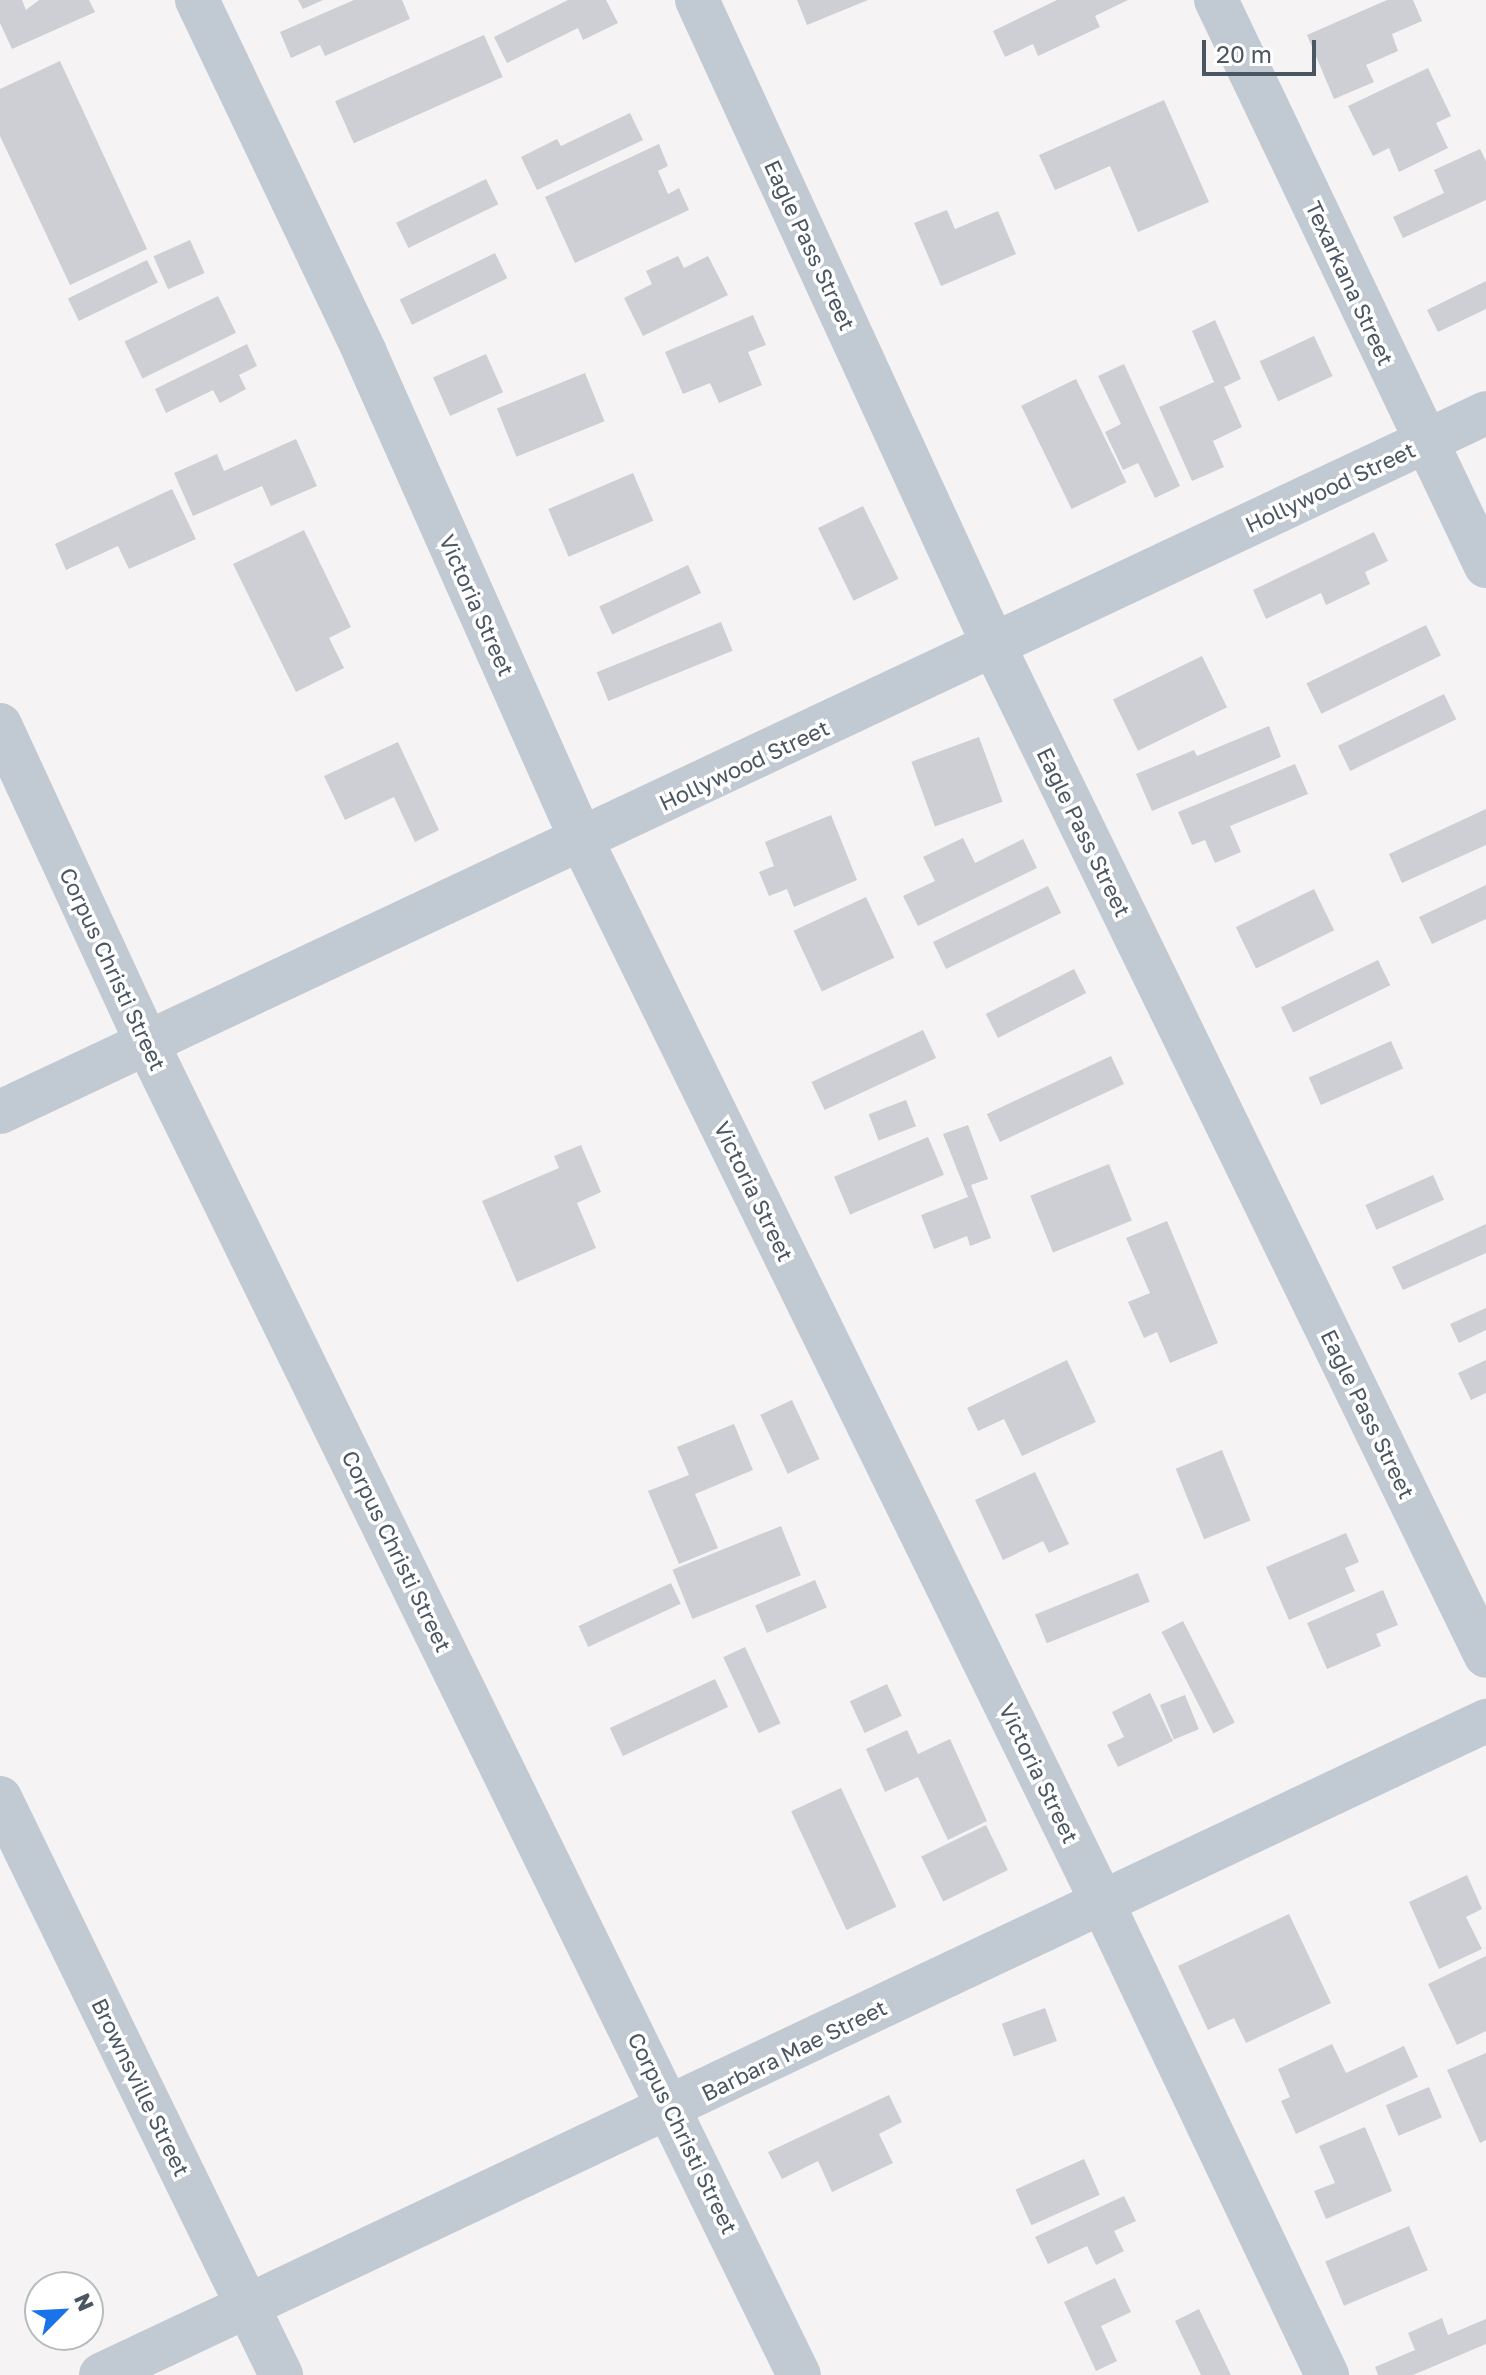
<!DOCTYPE html>
<html>
<head>
<meta charset="utf-8">
<style>
	body { margin:0 }
	#map { position:relative; width:1486px; height:2375px; overflow:hidden; background:#f5f3f3; font-family:"Golos Text",sans-serif }
	div>[style] { position:absolute }
	.building>* { inset:0; background:#cdcfd5; transform-origin:0 0 }
	.minor>* { height:44px; margin:-22px; padding:0 22px; transform-origin:22px; border-radius:22px; background:#c1cad2 }
	span { translate:-50% -50%; white-space:nowrap; text-align:center; line-height:1.15; -webkit-text-stroke:7px #fff; paint-order:stroke }
	.street-label { font-size:22px; color:#4a5661 }
	.north { position:absolute; left:24px; top:2271px; width:80px; height:80px; box-sizing:border-box; background:#fff; border:2px solid #b7bbc0; border-radius:50%; rotate:66deg; font-size:22px; font-weight:700; line-height:32px; text-align:center; color:#4a5661 }
	.north::after { content:''; display:block; margin:auto; width:28px; height:36px; background:#1a73e8; clip-path:polygon(50% 0,100% 100%,50% 72%,0 100%) }
	.scale { position:absolute; left:1202px; top:40px; width:114px; height:36px; box-sizing:border-box; border:4px solid #4a5661; border-top:0; padding-left:10px; font-size:24px; line-height:28px; white-space:nowrap; color:#4a5661; -webkit-text-stroke:6px #fff; paint-order:stroke }
</style>
</head>
<body>
<div id="map">
	<div class="building">
		<div style="clip-path:polygon(0 0,22px 0,26px 10px,39px 0,89px 0,95px 12px,12px 49px,0 23px)"></div>
		<div style="clip-path:polygon(298px 0,323px 0,303px 9px)"></div>
		<div style="clip-path:polygon(354px 0,402px 0,410px 19px,325px 56px,320px 45px,291px 58px,280px 32px)"></div>
		<div style="clip-path:polygon(568px 0,606px 0,618px 23px,583px 40px,578px 28px,507px 63px,494px 37px)"></div>
		<div style="clip-path:polygon(797px 0,868px 0,807px 25px)"></div>
		<div style="clip-path:polygon(1057px 0,1128px 0,1095px 16px,1100px 27px,1038px 56px,1033px 44px,1005px 57px,993px 31px)"></div>
		<div style="clip-path:polygon(1387px 0,1413px 0,1422px 21px,1392px 34px,1398px 51px,1366px 65px,1374px 82px,1334px 99px,1307px 35px)"></div>
		<div style="left:484px;top:35px;width:46px;height:163px;rotate:66deg"></div>
		<div style="clip-path:polygon(60px 61px,147px 249px,70px 285px,0 136px,0 89px)"></div>
		<div style="clip-path:polygon(1428px 68px,1451px 116px,1436px 123px,1448px 148px,1399px 172px,1389px 148px,1373px 156px,1348px 106px)"></div>
		<div style="clip-path:polygon(1164px 100px,1209px 202px,1138px 232px,1110px 166px,1055px 190px,1039px 155px)"></div>
		<div style="clip-path:polygon(630px 113px,643px 140px,537px 190px,521px 157px,557px 139px,561px 146px)"></div>
		<div style="clip-path:polygon(659px 144px,668px 166px,658px 171px,668px 194px,679px 188px,689px 210px,575px 263px,545px 197px)"></div>
		<div style="clip-path:polygon(1480px 149px,1486px 161px,1486px 200px,1403px 238px,1393px 217px,1444px 193px,1434px 170px)"></div>
		<div style="left:486px;top:179px;width:28px;height:100px;rotate:64deg"></div>
		<div style="clip-path:polygon(947px 210px,955px 229px,998px 211px,1016px 254px,941px 286px,914px 223px)"></div>
		<div style="left:190px;top:240px;width:36px;height:40px;rotate:66deg"></div>
		<div style="left:495px;top:253px;width:28px;height:106px;rotate:64deg"></div>
		<div style="clip-path:polygon(678px 256px,684px 268px,708px 256px,728px 295px,643px 336px,624px 298px,652px 284px,646px 271px)"></div>
		<div style="left:147px;top:260px;width:25px;height:88px;rotate:64deg"></div>
		<div style="clip-path:polygon(1486px 281px,1486px 309px,1438px 332px,1427px 310px)"></div>
		<div style="left:218px;top:296px;width:41px;height:104px;rotate:64deg"></div>
		<div style="clip-path:polygon(753px 315px,766px 345px,748px 352px,762px 385px,719px 403px,710px 383px,683px 394px,665px 352px)"></div>
		<div style="clip-path:polygon(1215px 320px,1241px 379px,1224px 387px,1242px 427px,1213px 441px,1224px 467px,1192px 481px,1159px 407px,1214px 382px,1192px 331px)"></div>
		<div style="left:1314px;top:336px;width:44px;height:60px;rotate:65deg"></div>
		<div style="clip-path:polygon(247px 344px,257px 366px,239px 375px,246px 389px,220px 403px,213px 390px,166px 413px,155px 389px)"></div>
		<div style="left:486px;top:354px;width:42px;height:58px;rotate:66deg"></div>
		<div style="clip-path:polygon(1124px 364px,1180px 486px,1155px 498px,1138px 463px,1123px 470px,1105px 432px,1121px 424px,1098px 376px)"></div>
		<div style="left:585px;top:373px;width:52px;height:95px;rotate:68deg"></div>
		<div style="left:1076px;top:379px;width:115px;height:61px;rotate:64deg"></div>
		<div style="clip-path:polygon(296px 439px,317px 486px,271px 506px,262px 486px,193px 516px,174px 473px,217px 454px,224px 471px)"></div>
		<div style="left:633px;top:473px;width:52px;height:92px;rotate:67deg"></div>
		<div style="clip-path:polygon(172px 489px,196px 539px,129px 569px,118px 546px,66px 570px,55px 544px)"></div>
		<div style="left:863px;top:506px;width:81px;height:50px;rotate:64deg"></div>
		<div style="clip-path:polygon(304px 530px,351px 627px,329px 638px,344px 668px,296px 692px,233px 564px)"></div>
		<div style="clip-path:polygon(1374px 532px,1388px 561px,1365px 572px,1370px 584px,1326px 605px,1321px 593px,1266px 619px,1253px 590px)"></div>
		<div style="left:688px;top:565px;width:31px;height:98px;rotate:65deg"></div>
		<div style="left:721px;top:622px;width:31px;height:134px;rotate:68deg"></div>
		<div style="left:1426px;top:625px;width:34px;height:133px;rotate:64deg"></div>
		<div style="left:1202px;top:656px;width:57px;height:99px;rotate:64deg"></div>
		<div style="left:1444px;top:694px;width:28px;height:118px;rotate:64deg"></div>
		<div style="clip-path:polygon(1269px 726px,1281px 757px,1152px 811px,1136px 774px,1194px 750px,1197px 756px)"></div>
		<div style="left:979px;top:737px;width:69px;height:72px;rotate:70deg"></div>
		<div style="clip-path:polygon(398px 742px,439px 830px,415px 842px,394px 797px,345px 820px,324px 776px)"></div>
		<div style="clip-path:polygon(1295px 764px,1308px 794px,1230px 826px,1241px 852px,1215px 863px,1205px 840px,1192px 845px,1178px 812px)"></div>
		<div style="clip-path:polygon(1486px 809px,1486px 845px,1402px 883px,1389px 854px)"></div>
		<div style="clip-path:polygon(831px 815px,857px 880px,794px 907px,787px 889px,769px 896px,759px 872px,774px 866px,765px 842px)"></div>
		<div style="clip-path:polygon(963px 838px,975px 863px,1023px 839px,1037px 868px,918px 926px,903px 896px,935px 881px,923px 857px)"></div>
		<div style="clip-path:polygon(1486px 885px,1486px 919px,1432px 944px,1419px 917px)"></div>
		<div style="left:1048px;top:886px;width:30px;height:128px;rotate:64deg"></div>
		<div style="left:1314px;top:889px;width:46px;height:87px;rotate:64deg"></div>
		<div style="left:866px;top:897px;width:67px;height:80px;rotate:65deg"></div>
		<div style="left:1378px;top:960px;width:28px;height:108px;rotate:64deg"></div>
		<div style="left:1074px;top:969px;width:27px;height:99px;rotate:63deg"></div>
		<div style="left:923px;top:1030px;width:31px;height:123px;rotate:65deg"></div>
		<div style="left:1391px;top:1041px;width:30px;height:90px;rotate:66deg"></div>
		<div style="left:1111px;top:1056px;width:31px;height:137px;rotate:65deg"></div>
		<div style="left:906px;top:1100px;width:28px;height:40px;rotate:69deg"></div>
		<div style="clip-path:polygon(968px 1125px,988px 1179px,971px 1185px,991px 1238px,970px 1246px,967px 1236px,934px 1249px,921px 1215px,968px 1197px,943px 1134px)"></div>
		<div style="left:928px;top:1137px;width:41px;height:102px;rotate:67deg"></div>
		<div style="clip-path:polygon(581px 1145px,601px 1192px,577px 1203px,596px 1248px,517px 1282px,482px 1201px,559px 1168px,554px 1156px)"></div>
		<div style="left:1109px;top:1164px;width:61px;height:85px;rotate:68deg"></div>
		<div style="left:1433px;top:1175px;width:27px;height:74px;rotate:66deg"></div>
		<div style="clip-path:polygon(1167px 1221px,1218px 1343px,1170px 1363px,1157px 1332px,1144px 1338px,1128px 1302px,1150px 1293px,1126px 1238px)"></div>
		<div style="clip-path:polygon(1486px 1224px,1486px 1253px,1403px 1290px,1392px 1267px)"></div>
		<div style="clip-path:polygon(1486px 1308px,1486px 1330px,1459px 1343px,1450px 1324px)"></div>
		<div style="clip-path:polygon(1067px 1360px,1096px 1422px,1022px 1456px,1004px 1419px,978px 1431px,967px 1408px)"></div>
		<div style="clip-path:polygon(1486px 1360px,1486px 1393px,1471px 1400px,1458px 1373px)"></div>
		<div style="left:792px;top:1400px;width:65px;height:35px;rotate:65deg"></div>
		<div style="clip-path:polygon(734px 1424px,753px 1470px,695px 1494px,718px 1548px,679px 1564px,648px 1491px,689px 1475px,677px 1447px)"></div>
		<div style="left:1222px;top:1450px;width:76px;height:50px;rotate:68deg"></div>
		<div style="clip-path:polygon(1035px 1472px,1069px 1544px,1049px 1553px,1043px 1541px,1003px 1560px,975px 1500px)"></div>
		<div style="left:781px;top:1526px;width:53px;height:117px;rotate:68deg"></div>
		<div style="clip-path:polygon(1346px 1533px,1359px 1562px,1345px 1568px,1355px 1591px,1289px 1620px,1266px 1567px)"></div>
		<div style="left:1138px;top:1573px;width:31px;height:111px;rotate:68deg"></div>
		<div style="left:815px;top:1580px;width:30px;height:65px;rotate:67deg"></div>
		<div style="left:671px;top:1583px;width:23px;height:102px;rotate:65deg"></div>
		<div style="clip-path:polygon(1383px 1590px,1398px 1625px,1376px 1634px,1381px 1646px,1327px 1669px,1307px 1623px)"></div>
		<div style="left:1183px;top:1621px;width:114px;height:24px;rotate:63deg"></div>
		<div style="left:745px;top:1647px;width:84px;height:24px;rotate:65deg"></div>
		<div style="left:715px;top:1679px;width:31px;height:116px;rotate:65deg"></div>
		<div style="left:887px;top:1684px;width:35px;height:41px;rotate:65deg"></div>
		<div style="clip-path:polygon(1150px 1693px,1173px 1741px,1118px 1767px,1107px 1745px,1124px 1737px,1112px 1712px)"></div>
		<div style="left:1185px;top:1695px;width:37px;height:27px;rotate:68deg"></div>
		<div style="clip-path:polygon(907px 1730px,918px 1754px,950px 1739px,987px 1821px,948px 1840px,918px 1777px,885px 1792px,866px 1749px)"></div>
		<div style="left:841px;top:1788px;width:131px;height:55px;rotate:65deg"></div>
		<div style="left:986px;top:1825px;width:50px;height:72px;rotate:64deg"></div>
		<div style="clip-path:polygon(1467px 1875px,1482px 1909px,1466px 1917px,1482px 1949px,1439px 1969px,1409px 1902px)"></div>
		<div style="clip-path:polygon(1289px 1914px,1331px 2003px,1246px 2043px,1234px 2018px,1208px 2030px,1178px 1966px)"></div>
		<div style="clip-path:polygon(1486px 1956px,1486px 2031px,1457px 2045px,1428px 1984px)"></div>
		<div style="left:1045px;top:2008px;width:35px;height:46px;rotate:70deg"></div>
		<div style="clip-path:polygon(1332px 2044px,1346px 2073px,1404px 2046px,1418px 2077px,1296px 2134px,1281px 2101px,1290px 2097px,1278px 2069px)"></div>
		<div style="clip-path:polygon(1486px 2053px,1486px 2140px,1480px 2143px,1447px 2070px)"></div>
		<div style="left:1429px;top:2087px;width:33px;height:47px;rotate:67deg"></div>
		<div style="clip-path:polygon(889px 2095px,902px 2122px,879px 2134px,893px 2163px,832px 2192px,818px 2161px,782px 2179px,768px 2152px)"></div>
		<div style="clip-path:polygon(1365px 2127px,1392px 2191px,1326px 2219px,1314px 2191px,1335px 2183px,1319px 2146px)"></div>
		<div style="left:1084px;top:2159px;width:39px;height:75px;rotate:66deg"></div>
		<div style="clip-path:polygon(1124px 2196px,1136px 2221px,1114px 2231px,1124px 2251px,1096px 2265px,1087px 2246px,1048px 2264px,1035px 2237px)"></div>
		<div style="left:1409px;top:2226px;width:48px;height:91px;rotate:67deg"></div>
		<div style="clip-path:polygon(1115px 2278px,1131px 2312px,1101px 2326px,1117px 2361px,1096px 2371px,1064px 2302px)"></div>
		<div style="clip-path:polygon(1199px 2309px,1231px 2375px,1201px 2375px,1175px 2321px)"></div>
		<div style="clip-path:polygon(1442px 2318px,1448px 2335px,1486px 2319px,1486px 2344px,1413px 2375px,1378px 2375px,1375px 2367px,1415px 2350px,1408px 2333px)"></div>
	</div>
	<div class="minor">
		<div style="left:197px;top:0;width:391px;rotate:64.5deg"></div>
		<div style="left:365px;top:353px;width:534px;rotate:66.03deg"></div>
		<div style="left:582px;top:841px;width:1182px;rotate:63.89deg"></div>
		<div style="left:1102px;top:1902px;width:524px;rotate:64.56deg"></div>
		<div style="left:697px;top:0;width:711px;rotate:65.31deg"></div>
		<div style="left:994px;top:646px;width:1123px;rotate:64.03deg"></div>
		<div style="left:1216px;top:0;width:627px;rotate:64.5deg"></div>
		<div style="left:0;top:725px;width:348px;rotate:65.2deg"></div>
		<div style="left:146px;top:1041px;width:1485px;rotate:63.92deg"></div>
		<div style="left:0;top:1112px;width:1642px;rotate:-25.19deg"></div>
		<div style="left:0;top:1798px;width:642px;rotate:64.03deg"></div>
		<div style="left:101px;top:2375px;width:1532px;rotate:-25.28deg"></div>
	</div>
	<div class="street-label">
		<span style="left:810px;top:245px;rotate:65deg">Eagle Pass Street</span>
		<span style="left:1350px;top:283px;rotate:65deg">Texarkana Street</span>
		<span style="left:1330px;top:487px;rotate:-25deg">Hollywood Street</span>
		<span style="left:477px;top:605px;rotate:66deg">Victoria Street</span>
		<span style="left:744px;top:765px;rotate:-25deg">Hollywood Street</span>
		<span style="left:1084px;top:832px;rotate:64deg">Eagle Pass Street</span>
		<span style="left:113px;top:969px;rotate:65deg">Corpus Christi Street</span>
		<span style="left:754px;top:1191px;rotate:64deg">Victoria Street</span>
		<span style="left:1368px;top:1414px;rotate:64deg">Eagle Pass Street</span>
		<span style="left:397px;top:1551px;rotate:64deg">Corpus Christi Street</span>
		<span style="left:1039px;top:1773px;rotate:64deg">Victoria Street</span>
		<span style="left:794px;top:2050px;rotate:-26deg">Barbara Mae Street</span>
		<span style="left:141px;top:2087px;rotate:64deg">Brownsville Street</span>
		<span style="left:683px;top:2133px;rotate:64deg">Corpus Christi Street</span>
	</div>
	<div class="north">N</div>
	<div class="scale">20 m</div>
</div>
</body>
</html>
